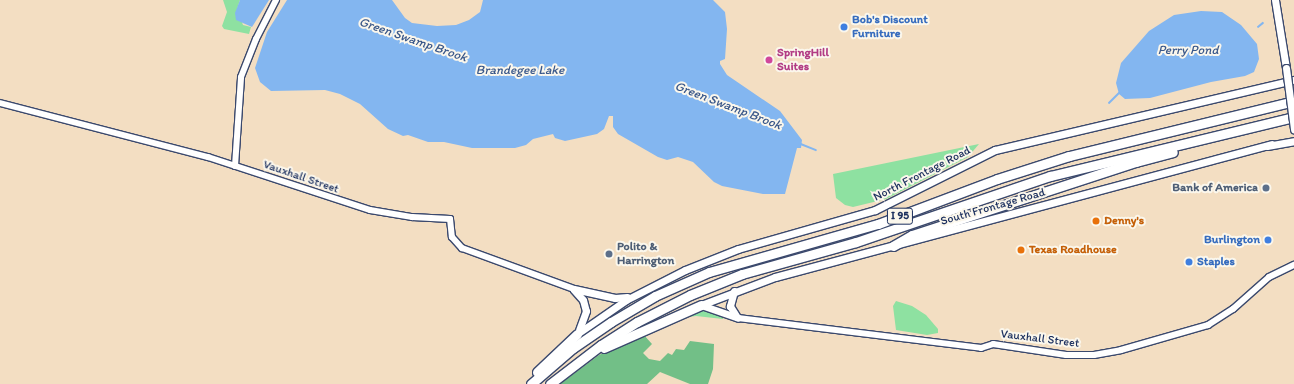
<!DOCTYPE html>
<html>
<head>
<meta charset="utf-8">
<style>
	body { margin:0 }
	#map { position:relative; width:1294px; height:384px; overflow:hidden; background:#f3dec2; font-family:Itim,sans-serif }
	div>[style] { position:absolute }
	.green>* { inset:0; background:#8ee1a1 }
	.forest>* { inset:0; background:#72bf87 }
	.water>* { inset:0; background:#83b6f0 }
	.stream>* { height:1.5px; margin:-0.75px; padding:0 0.75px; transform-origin:0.75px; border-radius:0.75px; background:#83b6f0 }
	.roads { filter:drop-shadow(1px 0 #3b496d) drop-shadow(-1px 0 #3b496d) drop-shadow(0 1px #3b496d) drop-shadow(0 -1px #3b496d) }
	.tertiary>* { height:6px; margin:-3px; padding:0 3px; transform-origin:3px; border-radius:3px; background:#fff }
	.secondary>* { height:7px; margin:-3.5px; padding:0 3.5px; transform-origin:3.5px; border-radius:3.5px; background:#fff }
	.primary>* { height:7px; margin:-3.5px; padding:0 3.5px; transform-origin:3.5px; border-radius:3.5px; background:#fff }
	.motorway>* { height:9px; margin:-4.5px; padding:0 4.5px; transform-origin:4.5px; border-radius:4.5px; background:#fff }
	.bridges { filter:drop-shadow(1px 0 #3b496d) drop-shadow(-1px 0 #3b496d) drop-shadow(0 1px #3b496d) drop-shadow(0 -1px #3b496d) }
	.primary-bridge>* { height:7px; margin:-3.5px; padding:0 3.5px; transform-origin:3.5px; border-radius:3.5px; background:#fff }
	.dots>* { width:11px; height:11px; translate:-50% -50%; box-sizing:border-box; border:2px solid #fbf7ec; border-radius:50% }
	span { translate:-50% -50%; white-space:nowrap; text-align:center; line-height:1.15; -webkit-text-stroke:4px #fbf7ec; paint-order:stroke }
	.shield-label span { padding:1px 3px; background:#fbf7ec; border:1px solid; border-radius:3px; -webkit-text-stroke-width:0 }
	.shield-label { font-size:11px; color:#1b2f5e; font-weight:700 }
	.shop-label { font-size:12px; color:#366cbe; font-weight:700 }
	.left { translate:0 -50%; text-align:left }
	.right { translate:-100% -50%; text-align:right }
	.hotel-label { font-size:12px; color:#b23c85; font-weight:700 }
	.street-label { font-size:12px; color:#1b2f5e }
	.service-label { font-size:12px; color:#4e5e75; font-weight:700 }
	.food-label { font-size:12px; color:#c56008; font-weight:700 }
	.water-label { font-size:13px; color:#3a588a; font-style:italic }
</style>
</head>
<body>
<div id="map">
	<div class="green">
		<div style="clip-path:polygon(223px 0,240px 0,237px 9px,243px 25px,251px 27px,249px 34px,224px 29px,222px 26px,227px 12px)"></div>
		<div style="clip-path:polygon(979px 144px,968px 157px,886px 199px,853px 207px,845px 205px,836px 198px,833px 174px)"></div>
		<div style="clip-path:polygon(896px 301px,912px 306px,926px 315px,938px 329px,938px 333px,927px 335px,896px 330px,893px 306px)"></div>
		<div style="clip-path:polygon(696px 311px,707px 311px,724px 316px,723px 319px,696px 316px,674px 319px)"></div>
	</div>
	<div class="forest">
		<div style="clip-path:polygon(643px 334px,652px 344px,643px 353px,649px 359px,660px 361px,668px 353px,672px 355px,676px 349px,684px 350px,690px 341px,714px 344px,713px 369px,708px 384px,690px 384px,660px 372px,647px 384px,560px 384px,599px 355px)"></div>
	</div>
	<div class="water">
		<div style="clip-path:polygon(240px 0,269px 0,252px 27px,236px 20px,235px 13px)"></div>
		<div style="clip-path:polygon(287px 0,392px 0,405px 18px,412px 23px,437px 26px,456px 25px,469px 20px,480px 12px,483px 0,713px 0,725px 12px,727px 29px,725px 59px,720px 61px,720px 64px,727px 75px,780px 111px,802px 140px,801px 148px,797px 148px,785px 194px,763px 194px,722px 186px,714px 182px,693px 162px,678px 157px,667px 160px,658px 157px,618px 134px,613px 127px,613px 116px,609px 116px,604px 129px,597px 134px,565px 141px,555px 138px,553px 134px,533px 139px,526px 145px,515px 148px,472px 148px,444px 142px,428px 142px,408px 135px,403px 136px,388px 129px,360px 104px,340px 94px,325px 90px,271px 91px,260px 82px,255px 68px,267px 32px)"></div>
		<div style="clip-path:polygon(1201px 11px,1222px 12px,1241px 25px,1257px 44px,1259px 59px,1254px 72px,1245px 76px,1211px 82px,1150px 98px,1125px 99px,1119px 94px,1116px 83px,1121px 63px,1149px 31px,1174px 15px)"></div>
	</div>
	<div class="stream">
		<div style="left:1258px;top:27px;width:6px;rotate:-39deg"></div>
		<div style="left:1109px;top:103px;width:14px;rotate:-45deg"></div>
		<div style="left:801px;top:144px;width:16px;rotate:22deg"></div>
	</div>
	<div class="roads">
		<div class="tertiary">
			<div style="left:0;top:103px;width:215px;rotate:14.6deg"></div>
			<div style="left:208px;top:157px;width:170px;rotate:18.1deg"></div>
			<div style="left:370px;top:210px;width:43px;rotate:9.5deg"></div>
			<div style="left:412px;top:217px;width:38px;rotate:3deg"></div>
			<div style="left:450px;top:219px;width:18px;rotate:84deg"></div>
			<div style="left:452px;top:237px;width:15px;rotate:48deg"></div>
			<div style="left:462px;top:248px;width:119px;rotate:20.1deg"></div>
			<div style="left:235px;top:166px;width:89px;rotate:-86.1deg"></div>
			<div style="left:241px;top:77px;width:41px;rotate:-68.5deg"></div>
			<div style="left:256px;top:39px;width:44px;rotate:-62.9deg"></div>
			<div style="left:738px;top:318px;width:245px;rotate:7deg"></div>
			<div style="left:981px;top:348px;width:13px;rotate:-18deg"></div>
			<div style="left:993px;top:344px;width:74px;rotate:8.6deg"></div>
			<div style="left:1066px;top:355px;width:28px"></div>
			<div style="left:1094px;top:355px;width:27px;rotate:-10deg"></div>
			<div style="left:1121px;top:350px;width:91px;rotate:-16deg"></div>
			<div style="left:1208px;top:325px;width:30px;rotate:-33deg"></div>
			<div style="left:1233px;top:309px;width:48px;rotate:-41.6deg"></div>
			<div style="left:1269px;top:277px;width:28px;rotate:-26deg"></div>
		</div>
		<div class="secondary">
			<div style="left:574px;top:289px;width:42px;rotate:12.4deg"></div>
			<div style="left:615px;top:298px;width:12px;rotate:-5deg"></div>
			<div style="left:574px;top:290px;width:13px;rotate:48deg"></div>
			<div style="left:583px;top:300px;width:11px;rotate:75deg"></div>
			<div style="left:586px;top:311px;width:20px;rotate:110deg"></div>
			<div style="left:734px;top:291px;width:16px;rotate:105deg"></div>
			<div style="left:730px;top:306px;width:13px;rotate:58deg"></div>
			<div style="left:701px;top:305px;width:79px;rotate:-20.7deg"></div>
			<div style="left:775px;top:277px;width:514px;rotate:-14.98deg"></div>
			<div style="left:701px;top:305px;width:39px;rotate:19deg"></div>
			<div style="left:577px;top:334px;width:60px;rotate:-34.8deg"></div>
			<div style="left:626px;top:300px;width:66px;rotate:-27deg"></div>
			<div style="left:685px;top:270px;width:57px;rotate:-21.6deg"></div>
			<div style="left:738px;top:249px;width:142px;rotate:-15.9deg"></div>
			<div style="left:875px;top:210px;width:134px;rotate:-26.6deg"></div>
			<div style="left:995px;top:150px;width:307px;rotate:-13.2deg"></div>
		</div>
		<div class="primary">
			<div style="left:1275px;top:0;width:69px;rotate:80.8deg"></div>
			<div style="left:1267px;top:146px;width:27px;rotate:-10deg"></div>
		</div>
		<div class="motorway">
			<div style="left:893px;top:246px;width:22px;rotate:-30deg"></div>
			<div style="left:912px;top:235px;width:236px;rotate:-18.1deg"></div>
			<div style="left:1136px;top:162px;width:38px;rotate:-15deg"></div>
			<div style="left:604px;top:348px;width:106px;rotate:-23.9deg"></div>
			<div style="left:537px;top:372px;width:55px;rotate:-43.5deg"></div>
			<div style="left:531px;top:384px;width:55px;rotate:-40.6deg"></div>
			<div style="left:573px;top:348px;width:46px;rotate:-34.4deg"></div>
			<div style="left:611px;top:322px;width:51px;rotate:-30.6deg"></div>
			<div style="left:655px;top:296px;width:59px;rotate:-24deg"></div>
			<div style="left:709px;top:272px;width:176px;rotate:-15.9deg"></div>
			<div style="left:878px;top:224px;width:127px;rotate:-20.7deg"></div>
			<div style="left:997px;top:179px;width:76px;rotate:-17.7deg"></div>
			<div style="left:1069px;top:156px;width:232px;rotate:-13.7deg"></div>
			<div style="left:550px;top:384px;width:64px;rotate:-37.4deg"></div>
			<div style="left:601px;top:345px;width:43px;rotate:-32.6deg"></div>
			<div style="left:637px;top:322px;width:59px;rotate:-27deg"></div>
			<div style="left:690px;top:295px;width:56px;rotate:-22deg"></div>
			<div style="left:742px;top:274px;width:118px;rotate:-15.7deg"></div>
			<div style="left:856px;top:242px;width:205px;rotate:-18.8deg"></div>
			<div style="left:1050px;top:176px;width:251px;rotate:-13.6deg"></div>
		</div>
	</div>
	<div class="bridges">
		<div class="primary-bridge">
			<div style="left:1286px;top:68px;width:62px;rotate:82.5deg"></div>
		</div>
	</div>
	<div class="dots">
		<div style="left:844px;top:27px;background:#3f7fe0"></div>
		<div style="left:769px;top:60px;background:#d1479c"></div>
		<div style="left:1266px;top:188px;background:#5c6f8a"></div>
		<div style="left:1096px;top:221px;background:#e8710a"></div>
		<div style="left:1268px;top:240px;background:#3f7fe0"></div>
		<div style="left:1021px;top:250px;background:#e8710a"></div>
		<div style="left:609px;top:254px;background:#5c6f8a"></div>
		<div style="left:1189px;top:262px;background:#3f7fe0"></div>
	</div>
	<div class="shield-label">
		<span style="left:900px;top:216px">I 95</span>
	</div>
	<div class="shop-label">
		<span class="left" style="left:852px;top:27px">Bob's Discount<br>Furniture</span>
		<span class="right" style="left:1260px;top:240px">Burlington</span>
		<span class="left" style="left:1197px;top:262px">Staples</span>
	</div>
	<div class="hotel-label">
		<span class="left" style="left:777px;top:60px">SpringHill<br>Suites</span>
	</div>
	<div class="street-label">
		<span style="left:922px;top:174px;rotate:-27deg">North Frontage Road</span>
		<span style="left:301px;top:177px;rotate:19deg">Vauxhall Street</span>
		<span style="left:993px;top:207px;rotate:-16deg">South Frontage Road</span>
		<span style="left:1040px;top:339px;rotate:7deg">Vauxhall Street</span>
	</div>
	<div class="service-label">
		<span class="right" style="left:1258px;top:188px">Bank of America</span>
		<span class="left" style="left:617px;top:254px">Polito &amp;<br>Harrington</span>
	</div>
	<div class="food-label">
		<span class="left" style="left:1104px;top:221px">Denny's</span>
		<span class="left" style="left:1029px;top:250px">Texas Roadhouse</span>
	</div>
	<div class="water-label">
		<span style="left:413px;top:40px;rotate:19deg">Green Swamp Brook</span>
		<span style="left:1188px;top:50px">Perry Pond</span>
		<span style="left:520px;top:70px">Brandegee Lake</span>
		<span style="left:728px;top:106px;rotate:21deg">Green Swamp Brook</span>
	</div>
</div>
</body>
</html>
